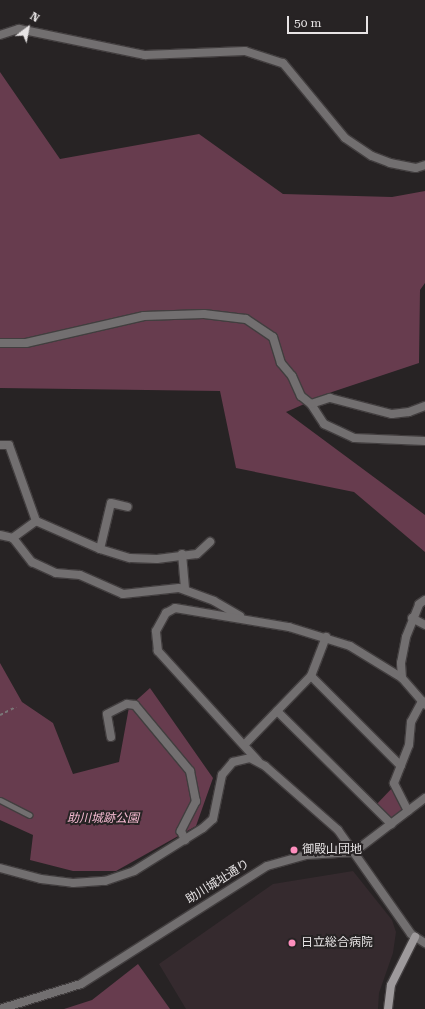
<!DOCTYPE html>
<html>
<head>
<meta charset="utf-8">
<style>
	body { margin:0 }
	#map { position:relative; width:425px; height:1009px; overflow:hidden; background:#272324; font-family:"Roboto Serif","Noto Sans JP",serif }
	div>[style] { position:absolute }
	.built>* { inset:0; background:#352a2e }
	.green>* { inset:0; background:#673c4e }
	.path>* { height:2px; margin-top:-1px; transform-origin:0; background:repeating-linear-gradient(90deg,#7a7677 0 3px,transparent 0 6px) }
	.roads { filter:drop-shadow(1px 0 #423e3f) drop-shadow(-1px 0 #423e3f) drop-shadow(0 1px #423e3f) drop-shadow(0 -1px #423e3f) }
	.lane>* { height:5px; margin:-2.5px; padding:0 2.5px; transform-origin:2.5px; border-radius:2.5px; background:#726f70 }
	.street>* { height:8px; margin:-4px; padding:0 4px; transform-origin:4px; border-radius:4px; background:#726f70 }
	.secondary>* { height:8px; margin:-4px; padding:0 4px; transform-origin:4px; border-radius:4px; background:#9e9a9c }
	.dots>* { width:11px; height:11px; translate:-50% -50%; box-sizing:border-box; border:2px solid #272324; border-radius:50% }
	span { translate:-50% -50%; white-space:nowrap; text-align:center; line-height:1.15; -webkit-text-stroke:4px #272324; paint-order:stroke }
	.park-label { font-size:12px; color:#f7bcd3; font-style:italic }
	.poi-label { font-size:12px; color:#e7e4e5 }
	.left { translate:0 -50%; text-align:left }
	.street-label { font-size:12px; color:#e7e4e5 }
	.north { position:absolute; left:8px; top:8px; width:40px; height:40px; -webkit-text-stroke:3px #272324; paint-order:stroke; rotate:32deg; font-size:11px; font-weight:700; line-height:16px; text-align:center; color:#e7e4e5 }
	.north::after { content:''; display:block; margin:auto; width:14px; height:18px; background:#e7e4e5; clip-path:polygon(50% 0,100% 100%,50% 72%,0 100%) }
	.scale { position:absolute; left:287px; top:16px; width:81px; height:18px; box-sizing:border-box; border:2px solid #e7e4e5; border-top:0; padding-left:5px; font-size:12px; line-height:14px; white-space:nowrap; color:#e7e4e5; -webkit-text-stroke:3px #272324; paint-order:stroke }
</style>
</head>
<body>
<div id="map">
	<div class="built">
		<div style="clip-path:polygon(353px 871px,392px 920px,396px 932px,393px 953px,379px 993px,378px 1009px,186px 1009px,159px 964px,273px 884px)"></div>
	</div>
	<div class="green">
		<div style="clip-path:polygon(0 72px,60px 159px,199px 134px,283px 194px,392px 197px,425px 191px,425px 283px,420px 290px,419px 363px,332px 392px,286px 412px,425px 515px,425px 552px,354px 492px,236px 468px,220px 391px,0 388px)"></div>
		<div style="clip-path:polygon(0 663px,22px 702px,53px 723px,73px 774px,119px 762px,129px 707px,150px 688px,213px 778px,196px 826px,116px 871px,73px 871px,30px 860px,33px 835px,0 820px)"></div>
		<div style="clip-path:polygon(394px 786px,406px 811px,391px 822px,375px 806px)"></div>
		<div style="clip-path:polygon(138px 964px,170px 1009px,64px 1009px,92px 1000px)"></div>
	</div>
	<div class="path">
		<div style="left:0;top:715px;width:18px;rotate:-27deg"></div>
	</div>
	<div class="roads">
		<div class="lane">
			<div style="left:0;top:800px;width:33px;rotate:27deg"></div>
		</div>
		<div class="street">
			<div style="left:0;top:35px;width:20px;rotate:-18deg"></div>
			<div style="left:19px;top:29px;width:129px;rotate:11.7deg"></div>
			<div style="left:145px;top:55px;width:100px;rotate:-2.3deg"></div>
			<div style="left:245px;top:51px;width:40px;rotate:18deg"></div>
			<div style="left:283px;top:63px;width:97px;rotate:50.4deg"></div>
			<div style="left:345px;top:138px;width:32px;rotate:34deg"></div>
			<div style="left:372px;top:156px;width:19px;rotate:21deg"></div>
			<div style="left:390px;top:163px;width:26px;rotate:11deg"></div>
			<div style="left:416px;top:168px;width:9px;rotate:-18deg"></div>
			<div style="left:0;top:343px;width:26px"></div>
			<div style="left:26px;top:343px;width:121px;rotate:-12.9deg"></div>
			<div style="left:144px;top:316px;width:60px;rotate:-1.9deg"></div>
			<div style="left:204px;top:314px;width:42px;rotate:6.8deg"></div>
			<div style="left:246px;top:319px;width:32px;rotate:34deg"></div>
			<div style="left:273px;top:337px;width:27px;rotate:73deg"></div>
			<div style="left:281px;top:363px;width:17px;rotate:50deg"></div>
			<div style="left:292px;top:376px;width:22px;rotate:66deg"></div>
			<div style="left:301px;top:396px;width:13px;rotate:39deg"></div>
			<div style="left:311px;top:404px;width:24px;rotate:57deg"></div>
			<div style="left:324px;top:424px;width:33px;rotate:25deg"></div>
			<div style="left:354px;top:438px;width:71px;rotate:2.4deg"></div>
			<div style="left:311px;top:404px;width:20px;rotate:-18deg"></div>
			<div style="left:330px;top:398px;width:64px;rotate:14.5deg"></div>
			<div style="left:392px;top:414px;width:17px;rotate:-7deg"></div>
			<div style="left:409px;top:412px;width:17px;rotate:-21deg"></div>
			<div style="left:0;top:445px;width:9px"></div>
			<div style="left:9px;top:445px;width:81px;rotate:70.4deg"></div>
			<div style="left:36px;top:521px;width:29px;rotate:144deg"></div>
			<div style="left:36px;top:521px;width:70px;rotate:23.6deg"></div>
			<div style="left:100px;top:549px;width:31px;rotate:17deg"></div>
			<div style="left:130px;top:558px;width:27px;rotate:2deg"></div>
			<div style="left:157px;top:559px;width:40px;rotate:-7.1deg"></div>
			<div style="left:197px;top:554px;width:18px;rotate:-43deg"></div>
			<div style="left:0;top:535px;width:13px;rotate:13deg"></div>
			<div style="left:13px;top:538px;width:31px;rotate:52deg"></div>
			<div style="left:32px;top:562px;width:26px;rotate:25deg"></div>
			<div style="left:56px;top:573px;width:24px;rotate:5deg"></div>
			<div style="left:80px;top:575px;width:47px;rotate:23.8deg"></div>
			<div style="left:123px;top:594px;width:56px;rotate:-6.1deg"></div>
			<div style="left:179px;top:588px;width:37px;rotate:20deg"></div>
			<div style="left:214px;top:601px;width:30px;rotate:30deg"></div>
			<div style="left:100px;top:549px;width:47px;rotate:-76.6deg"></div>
			<div style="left:111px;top:503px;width:17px;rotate:13deg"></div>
			<div style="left:182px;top:554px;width:35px;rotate:85deg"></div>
			<div style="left:412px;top:618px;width:15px;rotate:28deg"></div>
			<div style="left:311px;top:676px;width:127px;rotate:45deg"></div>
			<div style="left:402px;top:678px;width:15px;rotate:-94deg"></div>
			<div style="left:401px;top:663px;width:26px;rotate:-79deg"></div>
			<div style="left:406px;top:637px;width:35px;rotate:-68deg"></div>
			<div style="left:419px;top:604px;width:7px;rotate:-34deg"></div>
			<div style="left:277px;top:711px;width:161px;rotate:44.7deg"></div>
			<div style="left:111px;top:737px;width:23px;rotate:-100deg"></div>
			<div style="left:107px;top:714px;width:22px;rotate:-27deg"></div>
			<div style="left:127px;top:704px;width:8px;rotate:7deg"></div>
			<div style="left:135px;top:705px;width:86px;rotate:50.2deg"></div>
			<div style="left:190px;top:771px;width:31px;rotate:79deg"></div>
			<div style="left:196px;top:801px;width:34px;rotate:117deg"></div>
			<div style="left:181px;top:831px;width:10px;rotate:66deg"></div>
			<div style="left:245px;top:744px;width:95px;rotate:-45.9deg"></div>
			<div style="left:311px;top:676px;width:42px;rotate:-69deg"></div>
			<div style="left:258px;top:761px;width:149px;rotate:-132.3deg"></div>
			<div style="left:158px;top:651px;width:20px;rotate:-96deg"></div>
			<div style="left:156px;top:631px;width:21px;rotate:-61deg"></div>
			<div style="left:166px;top:613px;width:10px;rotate:-29deg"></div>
			<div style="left:175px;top:608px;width:116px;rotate:9.5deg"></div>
			<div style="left:289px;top:627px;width:64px;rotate:17.3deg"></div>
			<div style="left:350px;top:646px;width:61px;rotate:31.6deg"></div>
			<div style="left:402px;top:678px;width:35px;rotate:49deg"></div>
			<div style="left:408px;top:811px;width:31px;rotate:-117deg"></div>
			<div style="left:394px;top:783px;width:41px;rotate:-68.5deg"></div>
			<div style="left:409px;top:745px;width:23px;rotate:-85deg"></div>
			<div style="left:411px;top:722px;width:24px;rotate:-62deg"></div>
			<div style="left:354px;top:852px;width:89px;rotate:-37.3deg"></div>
			<div style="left:0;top:868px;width:42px;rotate:15deg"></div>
			<div style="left:41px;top:879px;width:32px;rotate:7deg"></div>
			<div style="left:73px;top:883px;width:32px;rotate:-4deg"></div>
			<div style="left:105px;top:881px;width:31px;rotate:-19deg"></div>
			<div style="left:134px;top:871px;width:81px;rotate:-31.9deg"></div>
			<div style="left:203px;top:828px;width:13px;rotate:-42deg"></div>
			<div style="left:213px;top:819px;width:45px;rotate:-78.4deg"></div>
			<div style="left:222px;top:775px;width:17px;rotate:-50deg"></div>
			<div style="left:233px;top:762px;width:17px;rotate:-13deg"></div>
			<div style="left:250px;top:758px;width:17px;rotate:28deg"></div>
			<div style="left:265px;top:766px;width:97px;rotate:41.2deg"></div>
			<div style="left:338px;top:830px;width:127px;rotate:54.9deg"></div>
			<div style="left:411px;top:934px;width:17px;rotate:33deg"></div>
			<div style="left:0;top:1009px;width:85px;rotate:-17.2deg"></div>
			<div style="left:81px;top:984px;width:220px;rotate:-32.4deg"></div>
			<div style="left:267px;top:866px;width:41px;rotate:-15.8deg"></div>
			<div style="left:306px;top:855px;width:48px;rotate:-3.6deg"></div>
		</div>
		<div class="secondary">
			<div style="left:388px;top:1009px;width:24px;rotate:-83deg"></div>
			<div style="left:391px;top:985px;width:54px;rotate:-63.4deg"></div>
		</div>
	</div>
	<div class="dots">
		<div style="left:294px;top:850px;background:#fe8ebd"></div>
		<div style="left:292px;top:943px;background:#fe8ebd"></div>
	</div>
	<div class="park-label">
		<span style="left:103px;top:819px">助川城跡公園</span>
	</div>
	<div class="poi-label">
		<span class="left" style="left:302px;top:850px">御殿山団地</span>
		<span class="left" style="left:301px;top:943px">日立総合病院</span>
	</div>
	<div class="street-label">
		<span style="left:218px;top:882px;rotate:-32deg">助川城址通り</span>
	</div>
	<div class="north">N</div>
	<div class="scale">50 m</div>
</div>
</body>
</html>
